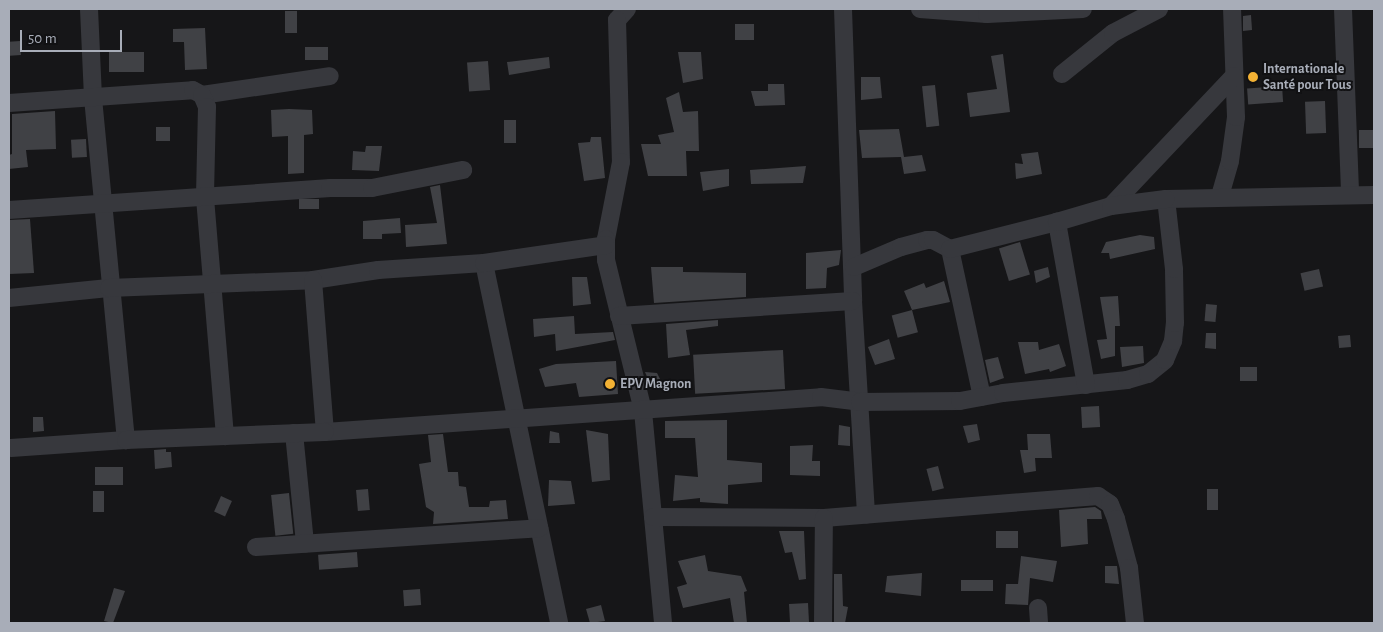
<!DOCTYPE html>
<html>
<head>
<meta charset="utf-8">
<style>
	body { margin:0 }
	#map { position:relative; width:1383px; height:632px; overflow:hidden; background:#161618; font-family:"Alegreya Sans",sans-serif }
	div>[style] { position:absolute }
	.building>* { inset:0; background:#404145; transform-origin:0 0 }
	.minor>* { height:18px; margin:-9px; padding:0 9px; transform-origin:9px; border-radius:9px; background:#37383d }
	.dots>* { width:14px; height:14px; translate:-50% -50%; box-sizing:border-box; border:2px solid #111113; border-radius:50% }
	span { translate:-50% -50%; white-space:nowrap; text-align:center; line-height:1.15; -webkit-text-stroke:4px #111113; paint-order:stroke }
	.poi-label { font-size:14px; color:#a8adb8; font-weight:700 }
	.left { translate:0 -50%; text-align:left }
	.frame { position:absolute; inset:0; border:10px solid #a8adb8; pointer-events:none }
	.scale { position:absolute; left:20px; top:30px; width:102px; height:22px; box-sizing:border-box; border:2px solid #a8adb8; border-top:0; padding-left:6px; font-size:15px; line-height:18px; white-space:nowrap; color:#a8adb8; -webkit-text-stroke:4px #111113; paint-order:stroke }
</style>
</head>
<body>
<div id="map">
	<div class="building">
		<div style="left:285px;top:11px;width:12px;height:22px"></div>
		<div style="clip-path:polygon(1251px 15px,1252px 30px,1243px 31px,1243px 16px)"></div>
		<div style="left:735px;top:24px;width:19px;height:16px"></div>
		<div style="clip-path:polygon(205px 28px,207px 69px,185px 70px,184px 42px,173px 42px,173px 29px)"></div>
		<div style="left:20px;top:41px;width:14px;height:11px;rotate:86deg"></div>
		<div style="left:305px;top:47px;width:23px;height:13px"></div>
		<div style="left:109px;top:52px;width:35px;height:20px"></div>
		<div style="clip-path:polygon(678px 52px,701px 52px,703px 79px,683px 83px)"></div>
		<div style="clip-path:polygon(1003px 54px,1010px 112px,970px 117px,967px 93px,997px 89px,991px 56px)"></div>
		<div style="clip-path:polygon(549px 57px,550px 68px,509px 75px,507px 62px)"></div>
		<div style="left:488px;top:61px;width:29px;height:21px;rotate:86deg"></div>
		<div style="clip-path:polygon(861px 77px,880px 77px,882px 98px,861px 100px)"></div>
		<div style="clip-path:polygon(768px 84px,784px 84px,785px 105px,755px 106px,751px 91px,768px 91px)"></div>
		<div style="left:935px;top:85px;width:41px;height:13px;rotate:84deg"></div>
		<div style="left:1282px;top:86px;width:16px;height:35px;rotate:86deg"></div>
		<div style="clip-path:polygon(679px 92px,683px 112px,698px 111px,699px 151px,686px 151px,687px 176px,648px 176px,641px 144px,661px 144px,658px 135px,674px 132px,666px 98px)"></div>
		<div style="left:1325px;top:101px;width:32px;height:20px;rotate:88deg"></div>
		<div style="clip-path:polygon(289px 109px,312px 110px,313px 134px,304px 135px,304px 173px,288px 174px,288px 136px,272px 137px,271px 110px)"></div>
		<div style="clip-path:polygon(55px 111px,56px 149px,26px 150px,28px 167px,9px 169px,9px 155px,12px 154px,12px 114px)"></div>
		<div style="left:504px;top:120px;width:12px;height:23px"></div>
		<div style="left:170px;top:127px;width:14px;height:14px;rotate:90deg"></div>
		<div style="clip-path:polygon(899px 129px,904px 157px,922px 155px,926px 171px,904px 174px,901px 157px,862px 158px,859px 130px)"></div>
		<div style="left:1359px;top:130px;width:15px;height:18px"></div>
		<div style="clip-path:polygon(591px 137px,601px 137px,605px 178px,584px 181px,578px 143px,590px 142px)"></div>
		<div style="left:86px;top:139px;width:18px;height:15px;rotate:87deg"></div>
		<div style="clip-path:polygon(366px 146px,382px 146px,379px 171px,352px 170px,353px 151px,365px 152px)"></div>
		<div style="clip-path:polygon(1038px 152px,1042px 174px,1016px 179px,1015px 163px,1023px 164px,1021px 154px)"></div>
		<div style="clip-path:polygon(806px 166px,803px 183px,751px 184px,750px 170px)"></div>
		<div style="clip-path:polygon(729px 169px,729px 186px,703px 191px,700px 172px)"></div>
		<div style="clip-path:polygon(440px 185px,447px 244px,406px 247px,405px 225px,437px 223px,430px 187px)"></div>
		<div style="left:319px;top:199px;width:10px;height:20px;rotate:90deg"></div>
		<div style="clip-path:polygon(400px 218px,401px 233px,382px 234px,382px 239px,363px 239px,363px 221px)"></div>
		<div style="clip-path:polygon(30px 219px,34px 273px,9px 274px,9px 220px)"></div>
		<div style="clip-path:polygon(1140px 235px,1154px 237px,1155px 249px,1110px 259px,1109px 253px,1101px 253px,1106px 242px)"></div>
		<div style="left:1020px;top:242px;width:34px;height:22px;rotate:73deg"></div>
		<div style="clip-path:polygon(841px 250px,839px 265px,827px 268px,826px 288px,806px 289px,806px 253px)"></div>
		<div style="clip-path:polygon(651px 267px,683px 267px,683px 272px,746px 273px,746px 297px,654px 303px)"></div>
		<div style="clip-path:polygon(1048px 267px,1050px 277px,1036px 283px,1034px 271px)"></div>
		<div style="left:1319px;top:269px;width:18px;height:19px;rotate:77deg"></div>
		<div style="clip-path:polygon(572px 277px,587px 277px,591px 304px,573px 306px)"></div>
		<div style="clip-path:polygon(944px 281px,950px 302px,912px 310px,904px 291px,924px 283px,926px 288px)"></div>
		<div style="clip-path:polygon(1118px 296px,1120px 326px,1115px 326px,1115px 356px,1101px 359px,1097px 340px,1107px 339px,1100px 297px)"></div>
		<div style="left:1206px;top:304px;width:11px;height:17px;rotate:5deg"></div>
		<div style="left:912px;top:310px;width:23px;height:21px;rotate:75deg"></div>
		<div style="clip-path:polygon(574px 316px,575px 334px,613px 332px,615px 340px,556px 351px,555px 334px,534px 337px,533px 319px)"></div>
		<div style="clip-path:polygon(718px 320px,718px 326px,686px 330px,690px 355px,668px 358px,666px 324px)"></div>
		<div style="clip-path:polygon(1206px 333px,1216px 333px,1216px 349px,1205px 348px)"></div>
		<div style="left:1350px;top:335px;width:12px;height:12px;rotate:85deg"></div>
		<div style="clip-path:polygon(889px 339px,895px 359px,875px 365px,868px 347px)"></div>
		<div style="clip-path:polygon(1018px 342px,1038px 342px,1039px 350px,1059px 344px,1066px 366px,1050px 372px,1049px 369px,1025px 374px)"></div>
		<div style="clip-path:polygon(1143px 346px,1144px 363px,1122px 367px,1120px 347px)"></div>
		<div style="left:783px;top:350px;width:39px;height:90px;rotate:87deg"></div>
		<div style="clip-path:polygon(998px 357px,1004px 378px,990px 383px,985px 360px)"></div>
		<div style="clip-path:polygon(616px 361px,618px 394px,579px 397px,576px 383px,545px 387px,539px 369px,556px 364px)"></div>
		<div style="left:1240px;top:367px;width:17px;height:14px"></div>
		<div style="clip-path:polygon(645px 372px,657px 373px,664px 387px,651px 386px)"></div>
		<div style="left:1099px;top:406px;width:21px;height:18px;rotate:87deg"></div>
		<div style="clip-path:polygon(33px 417px,43px 417px,44px 431px,33px 432px)"></div>
		<div style="clip-path:polygon(727px 420px,727px 460px,762px 463px,762px 482px,728px 485px,728px 504px,700px 502px,700px 498px,673px 501px,675px 475px,698px 477px,695px 438px,665px 438px,665px 421px)"></div>
		<div style="clip-path:polygon(977px 424px,980px 440px,968px 443px,963px 426px)"></div>
		<div style="clip-path:polygon(839px 425px,850px 427px,850px 446px,838px 445px)"></div>
		<div style="clip-path:polygon(586px 430px,608px 434px,610px 480px,592px 482px)"></div>
		<div style="clip-path:polygon(550px 431px,559px 433px,560px 443px,549px 443px)"></div>
		<div style="clip-path:polygon(443px 434px,448px 472px,458px 472px,459px 486px,466px 487px,469px 507px,489px 507px,490px 501px,506px 500px,508px 519px,433px 524px,434px 512px,426px 507px,419px 464px,431px 462px,428px 435px)"></div>
		<div style="clip-path:polygon(1027px 434px,1050px 434px,1052px 458px,1035px 458px,1036px 471px,1024px 473px,1020px 450px,1028px 450px)"></div>
		<div style="clip-path:polygon(813px 445px,812px 461px,820px 461px,820px 476px,790px 475px,790px 446px)"></div>
		<div style="clip-path:polygon(166px 449px,166px 452px,171px 452px,172px 467px,155px 469px,154px 450px)"></div>
		<div style="left:938px;top:466px;width:23px;height:12px;rotate:75deg"></div>
		<div style="left:95px;top:467px;width:28px;height:18px"></div>
		<div style="clip-path:polygon(549px 480px,571px 481px,575px 504px,548px 506px)"></div>
		<div style="left:368px;top:489px;width:21px;height:12px;rotate:85deg"></div>
		<div style="left:1207px;top:489px;width:11px;height:21px"></div>
		<div style="left:93px;top:491px;width:11px;height:21px"></div>
		<div style="left:289px;top:493px;width:41px;height:18px;rotate:84deg"></div>
		<div style="left:221px;top:496px;width:12px;height:17px;rotate:24deg"></div>
		<div style="clip-path:polygon(1095px 507px,1101px 511px,1102px 519px,1087px 519px,1088px 544px,1061px 547px,1059px 510px)"></div>
		<div style="clip-path:polygon(779px 531px,804px 531px,806px 579px,799px 580px,792px 552px,785px 553px)"></div>
		<div style="left:1018px;top:531px;width:17px;height:22px;rotate:90deg"></div>
		<div style="left:357px;top:552px;width:15px;height:39px;rotate:86deg"></div>
		<div style="clip-path:polygon(705px 555px,708px 571px,741px 576px,747px 591px,744px 592px,747px 623px,734px 623px,730px 598px,683px 608px,677px 587px,687px 584px,678px 561px)"></div>
		<div style="clip-path:polygon(1021px 556px,1057px 561px,1053px 582px,1030px 578px,1028px 605px,1005px 604px,1006px 584px,1018px 584px)"></div>
		<div style="clip-path:polygon(1105px 566px,1117px 566px,1119px 584px,1105px 583px)"></div>
		<div style="clip-path:polygon(922px 573px,921px 596px,885px 592px,887px 576px)"></div>
		<div style="clip-path:polygon(834px 574px,842px 574px,843px 606px,848px 607px,845px 623px,834px 623px)"></div>
		<div style="left:993px;top:580px;width:11px;height:32px;rotate:90deg"></div>
		<div style="clip-path:polygon(114px 588px,125px 591px,113px 623px,104px 621px)"></div>
		<div style="left:420px;top:589px;width:16px;height:17px;rotate:86deg"></div>
		<div style="left:808px;top:603px;width:20px;height:19px;rotate:87deg"></div>
		<div style="clip-path:polygon(601px 605px,605px 621px,590px 623px,586px 609px)"></div>
	</div>
	<div class="minor">
		<div style="left:89px;top:9px;width:89px;rotate:87.4deg"></div>
		<div style="left:93px;top:98px;width:344px;rotate:84.5deg"></div>
		<div style="left:627px;top:9px;width:15px;rotate:132deg"></div>
		<div style="left:617px;top:20px;width:142px;rotate:88.4deg"></div>
		<div style="left:621px;top:162px;width:78px;rotate:101deg"></div>
		<div style="left:606px;top:239px;width:21px;rotate:90deg"></div>
		<div style="left:606px;top:260px;width:155px;rotate:76.2deg"></div>
		<div style="left:643px;top:411px;width:213px;rotate:84.6deg"></div>
		<div style="left:843px;top:9px;width:292px;rotate:88deg"></div>
		<div style="left:853px;top:301px;width:214px;rotate:86.5deg"></div>
		<div style="left:920px;top:9px;width:67px;rotate:4.3deg"></div>
		<div style="left:987px;top:14px;width:96px;rotate:-3deg"></div>
		<div style="left:1343px;top:9px;width:186px;rotate:87.8deg"></div>
		<div style="left:1062px;top:74px;width:65px;rotate:-38.8deg"></div>
		<div style="left:1113px;top:33px;width:52px;rotate:-27.6deg"></div>
		<div style="left:202px;top:95px;width:129px;rotate:-8.4deg"></div>
		<div style="left:9px;top:103px;width:184px;rotate:-4deg"></div>
		<div style="left:193px;top:90px;width:10px;rotate:29deg"></div>
		<div style="left:202px;top:95px;width:13px;rotate:67deg"></div>
		<div style="left:207px;top:107px;width:91px;rotate:91.3deg"></div>
		<div style="left:205px;top:198px;width:239px;rotate:85.2deg"></div>
		<div style="left:1220px;top:196px;width:36px;rotate:-74deg"></div>
		<div style="left:1230px;top:161px;width:44px;rotate:-82.2deg"></div>
		<div style="left:1236px;top:117px;width:108px;rotate:-92.1deg"></div>
		<div style="left:1111px;top:206px;width:179px;rotate:-46.6deg"></div>
		<div style="left:9px;top:210px;width:322px;rotate:-3.9deg"></div>
		<div style="left:330px;top:188px;width:42px"></div>
		<div style="left:372px;top:188px;width:93px;rotate:-11.2deg"></div>
		<div style="left:950px;top:249px;width:151px;rotate:77.8deg"></div>
		<div style="left:484px;top:263px;width:368px;rotate:78.2deg"></div>
		<div style="left:854px;top:267px;width:51px;rotate:-23.1deg"></div>
		<div style="left:901px;top:247px;width:27px;rotate:-15deg"></div>
		<div style="left:927px;top:240px;width:6px"></div>
		<div style="left:933px;top:240px;width:19px;rotate:28deg"></div>
		<div style="left:950px;top:249px;width:110px;rotate:-14.2deg"></div>
		<div style="left:313px;top:280px;width:66px;rotate:-8.7deg"></div>
		<div style="left:378px;top:270px;width:106px;rotate:-3.8deg"></div>
		<div style="left:484px;top:263px;width:123px;rotate:-8.4deg"></div>
		<div style="left:9px;top:298px;width:100px;rotate:-5.7deg"></div>
		<div style="left:109px;top:288px;width:204px;rotate:-2.2deg"></div>
		<div style="left:313px;top:280px;width:152px;rotate:85.5deg"></div>
		<div style="left:325px;top:432px;width:497px;rotate:-4deg"></div>
		<div style="left:821px;top:397px;width:39px;rotate:7deg"></div>
		<div style="left:860px;top:402px;width:100px;rotate:-0.6deg"></div>
		<div style="left:960px;top:401px;width:44px;rotate:-10.5deg"></div>
		<div style="left:1003px;top:393px;width:125px;rotate:-6deg"></div>
		<div style="left:1127px;top:380px;width:22px;rotate:-16deg"></div>
		<div style="left:1148px;top:374px;width:22px;rotate:-39deg"></div>
		<div style="left:1165px;top:360px;width:21px;rotate:-67deg"></div>
		<div style="left:1173px;top:341px;width:18px;rotate:-84deg"></div>
		<div style="left:1175px;top:323px;width:54px;rotate:-91.1deg"></div>
		<div style="left:1174px;top:269px;width:70px;rotate:-96.5deg"></div>
		<div style="left:1166px;top:199px;width:208px;rotate:-1.1deg"></div>
		<div style="left:619px;top:316px;width:234px;rotate:-3.7deg"></div>
		<div style="left:1086px;top:385px;width:166px;rotate:-100.1deg"></div>
		<div style="left:1057px;top:222px;width:56px;rotate:-16.5deg"></div>
		<div style="left:1111px;top:206px;width:55px;rotate:-7.3deg"></div>
		<div style="left:294px;top:433px;width:111px;rotate:84.3deg"></div>
		<div style="left:11px;top:448px;width:115px;rotate:-4deg"></div>
		<div style="left:126px;top:440px;width:199px;rotate:-2.3deg"></div>
		<div style="left:653px;top:517px;width:171px;rotate:0.3deg"></div>
		<div style="left:824px;top:518px;width:275px;rotate:-4.6deg"></div>
		<div style="left:1098px;top:496px;width:14px;rotate:34deg"></div>
		<div style="left:1110px;top:504px;width:16px;rotate:68deg"></div>
		<div style="left:1116px;top:519px;width:51px;rotate:75.1deg"></div>
		<div style="left:1129px;top:568px;width:55px;rotate:83.8deg"></div>
		<div style="left:256px;top:547px;width:284px;rotate:-3.8deg"></div>
		<div style="left:1038px;top:608px;width:15px;rotate:86deg"></div>
		<div style="left:823px;top:623px;width:105px;rotate:-89.5deg"></div>
	</div>
	<div class="dots">
		<div style="left:1253px;top:77px;background:#f2b134"></div>
		<div style="left:610px;top:384px;background:#f2b134"></div>
	</div>
	<div class="poi-label">
		<span class="left" style="left:1263px;top:77px">Internationale<br>Santé pour Tous</span>
		<span class="left" style="left:620px;top:384px">EPV Magnon</span>
	</div>
	<div class="frame"></div>
	<div class="scale">50 m</div>
</div>
</body>
</html>
